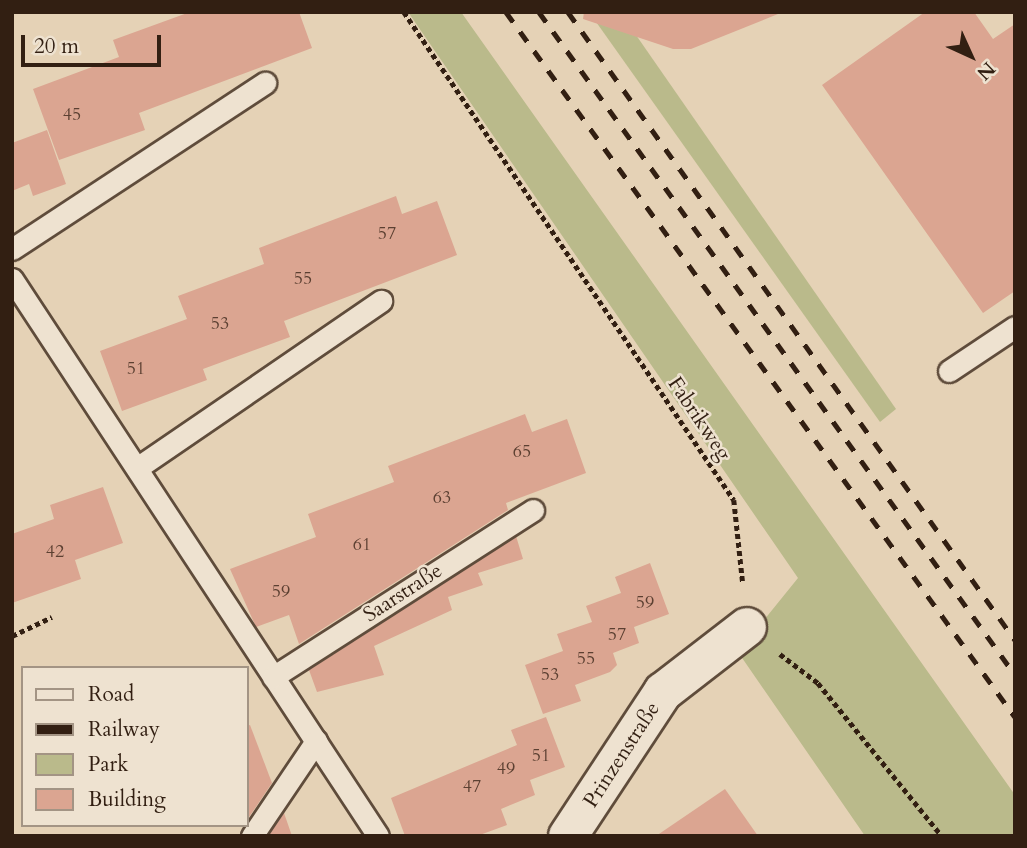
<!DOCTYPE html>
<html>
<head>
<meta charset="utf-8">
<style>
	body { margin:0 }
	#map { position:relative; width:1027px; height:848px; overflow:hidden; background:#e5d2b6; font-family:Cardo,serif }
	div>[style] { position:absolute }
	.green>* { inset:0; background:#baba8b }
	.building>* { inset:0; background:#dba591 }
	.path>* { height:4.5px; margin-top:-2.25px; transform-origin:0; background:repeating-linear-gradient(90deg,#321f12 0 5px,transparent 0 8.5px) }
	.roads { filter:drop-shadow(2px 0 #5f4c3b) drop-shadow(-2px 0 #5f4c3b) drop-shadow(0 2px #5f4c3b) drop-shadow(0 -2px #5f4c3b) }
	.lane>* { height:21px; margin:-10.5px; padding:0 10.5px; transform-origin:10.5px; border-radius:10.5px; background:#eee2d0 }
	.street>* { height:38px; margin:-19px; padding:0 19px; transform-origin:19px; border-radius:19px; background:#eee2d0 }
	.rail>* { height:5px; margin-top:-2.5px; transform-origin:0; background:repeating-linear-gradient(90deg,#321f12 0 12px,transparent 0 24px) }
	span { translate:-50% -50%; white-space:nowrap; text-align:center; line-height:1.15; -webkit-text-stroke:5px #eee2d0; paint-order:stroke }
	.number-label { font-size:18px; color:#5c4032 }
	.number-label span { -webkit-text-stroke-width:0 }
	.street-label { font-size:21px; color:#321f12 }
	.frame { position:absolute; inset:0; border:14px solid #321f12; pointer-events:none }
	.legend { position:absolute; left:21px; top:666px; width:228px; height:161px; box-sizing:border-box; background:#eee2d0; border:2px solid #a39484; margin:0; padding:9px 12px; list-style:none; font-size:21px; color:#321f12 }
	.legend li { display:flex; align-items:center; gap:14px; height:35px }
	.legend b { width:35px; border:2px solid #a39484 }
	.north { position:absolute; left:936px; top:21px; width:70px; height:70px; -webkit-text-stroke:5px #eee2d0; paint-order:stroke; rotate:135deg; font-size:19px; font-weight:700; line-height:28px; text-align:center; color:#321f12 }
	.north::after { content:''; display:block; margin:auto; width:24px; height:32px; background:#321f12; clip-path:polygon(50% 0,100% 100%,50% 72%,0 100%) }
	.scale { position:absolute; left:21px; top:35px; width:140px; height:32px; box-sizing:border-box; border:4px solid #321f12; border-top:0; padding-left:9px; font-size:21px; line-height:24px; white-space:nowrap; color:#321f12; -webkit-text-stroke:5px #eee2d0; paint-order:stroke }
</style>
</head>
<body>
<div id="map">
	<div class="green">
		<div style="clip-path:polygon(408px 12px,461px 12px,1015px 795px,1015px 836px,865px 836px,738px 652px,798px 578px)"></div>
		<div style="clip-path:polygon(589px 12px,620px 12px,896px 409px,880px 422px)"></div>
	</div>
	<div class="building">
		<div style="clip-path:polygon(190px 12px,299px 12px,312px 48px,139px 113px,145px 130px,59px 160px,33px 89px,119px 57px,113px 40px)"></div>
		<div style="clip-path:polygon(584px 12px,777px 12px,778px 14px,691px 49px,673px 49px,583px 19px)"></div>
		<div style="clip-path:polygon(925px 12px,974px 12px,993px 39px,1015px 24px,1015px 291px,983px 313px,822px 85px)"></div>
		<div style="clip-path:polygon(47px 130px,66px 184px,33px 196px,29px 184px,12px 191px,12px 143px)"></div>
		<div style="clip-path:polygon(396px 196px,402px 214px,437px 201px,457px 255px,284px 321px,290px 337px,203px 369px,207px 380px,122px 411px,100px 351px,187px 319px,178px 296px,264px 264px,259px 248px)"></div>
		<div style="clip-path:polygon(525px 414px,532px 432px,567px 419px,586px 473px,506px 503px,508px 510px,299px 644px,289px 615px,256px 627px,230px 569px,316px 537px,308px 514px,394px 482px,388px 466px)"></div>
		<div style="clip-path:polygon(103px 487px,123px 543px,75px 560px,81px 579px,12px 603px,12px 534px,54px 519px,50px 505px)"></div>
		<div style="clip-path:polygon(516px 536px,523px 559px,478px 573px,483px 585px,448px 597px,452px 610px,374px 646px,384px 675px,317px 692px,309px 670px)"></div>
		<div style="clip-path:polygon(650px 563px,669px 614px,634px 627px,639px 643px,613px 653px,617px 665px,610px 672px,575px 685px,581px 701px,543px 714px,525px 665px,563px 651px,557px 634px,592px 622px,586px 606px,621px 593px,615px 577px)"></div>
		<div style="clip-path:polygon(546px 717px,565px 767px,530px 780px,535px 795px,501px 809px,507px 825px,477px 836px,405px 836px,391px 798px,517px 745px,511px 730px)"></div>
		<div style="clip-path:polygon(250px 725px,272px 783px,247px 820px,247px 726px)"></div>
		<div style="clip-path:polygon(725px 789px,758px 836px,656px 836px)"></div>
		<div style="clip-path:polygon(284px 813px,292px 836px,268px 836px)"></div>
	</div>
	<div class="path">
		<div style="left:404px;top:12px;width:589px;rotate:55.93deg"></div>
		<div style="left:734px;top:500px;width:84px;rotate:83.9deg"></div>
		<div style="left:12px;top:636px;width:44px;rotate:-25.4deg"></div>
		<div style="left:780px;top:654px;width:48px;rotate:37.3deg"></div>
		<div style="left:818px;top:683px;width:197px;rotate:51deg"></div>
	</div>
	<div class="roads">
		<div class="lane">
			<div style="left:12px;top:249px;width:303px;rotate:-33.3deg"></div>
			<div style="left:12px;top:279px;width:666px;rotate:56.69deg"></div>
			<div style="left:949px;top:371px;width:79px;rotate:-33.7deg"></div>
			<div style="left:137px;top:468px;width:296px;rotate:-34.4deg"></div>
			<div style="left:273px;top:677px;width:309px;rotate:-32.7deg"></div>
			<div style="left:252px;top:836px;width:115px;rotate:-56deg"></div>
		</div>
		<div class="street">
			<div style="left:568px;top:836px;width:173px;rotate:-56.6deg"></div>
			<div style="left:663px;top:692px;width:106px;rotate:-37.7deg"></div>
		</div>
	</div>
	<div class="rail">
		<div style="left:506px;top:12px;width:870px;rotate:54.17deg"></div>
		<div style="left:539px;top:12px;width:816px;rotate:54.32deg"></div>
		<div style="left:568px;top:12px;width:771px;rotate:54.56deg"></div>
	</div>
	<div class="number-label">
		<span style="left:72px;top:115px">45</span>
		<span style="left:387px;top:234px">57</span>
		<span style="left:303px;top:279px">55</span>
		<span style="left:220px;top:324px">53</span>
		<span style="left:136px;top:369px">51</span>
		<span style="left:522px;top:452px">65</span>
		<span style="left:442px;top:498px">63</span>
		<span style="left:362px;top:545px">61</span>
		<span style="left:55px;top:552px">42</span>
		<span style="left:281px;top:592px">59</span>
		<span style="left:645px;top:603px">59</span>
		<span style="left:617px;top:635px">57</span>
		<span style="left:586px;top:659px">55</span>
		<span style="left:550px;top:675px">53</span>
		<span style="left:541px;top:756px">51</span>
		<span style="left:506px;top:769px">49</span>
		<span style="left:472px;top:787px">47</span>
	</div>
	<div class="street-label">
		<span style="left:699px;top:419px;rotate:56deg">Fabrikweg</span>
		<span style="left:403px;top:593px;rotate:-33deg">Saarstraße</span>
		<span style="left:622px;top:755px;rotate:-57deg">Prinzenstraße</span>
	</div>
	<div class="frame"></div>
	<ul class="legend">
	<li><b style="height:9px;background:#eee2d0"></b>Road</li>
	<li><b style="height:9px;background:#321f12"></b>Railway</li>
	<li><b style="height:19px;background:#baba8b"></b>Park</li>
	<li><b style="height:19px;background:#dba591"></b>Building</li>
	</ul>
	<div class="north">N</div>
	<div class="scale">20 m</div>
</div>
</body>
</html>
